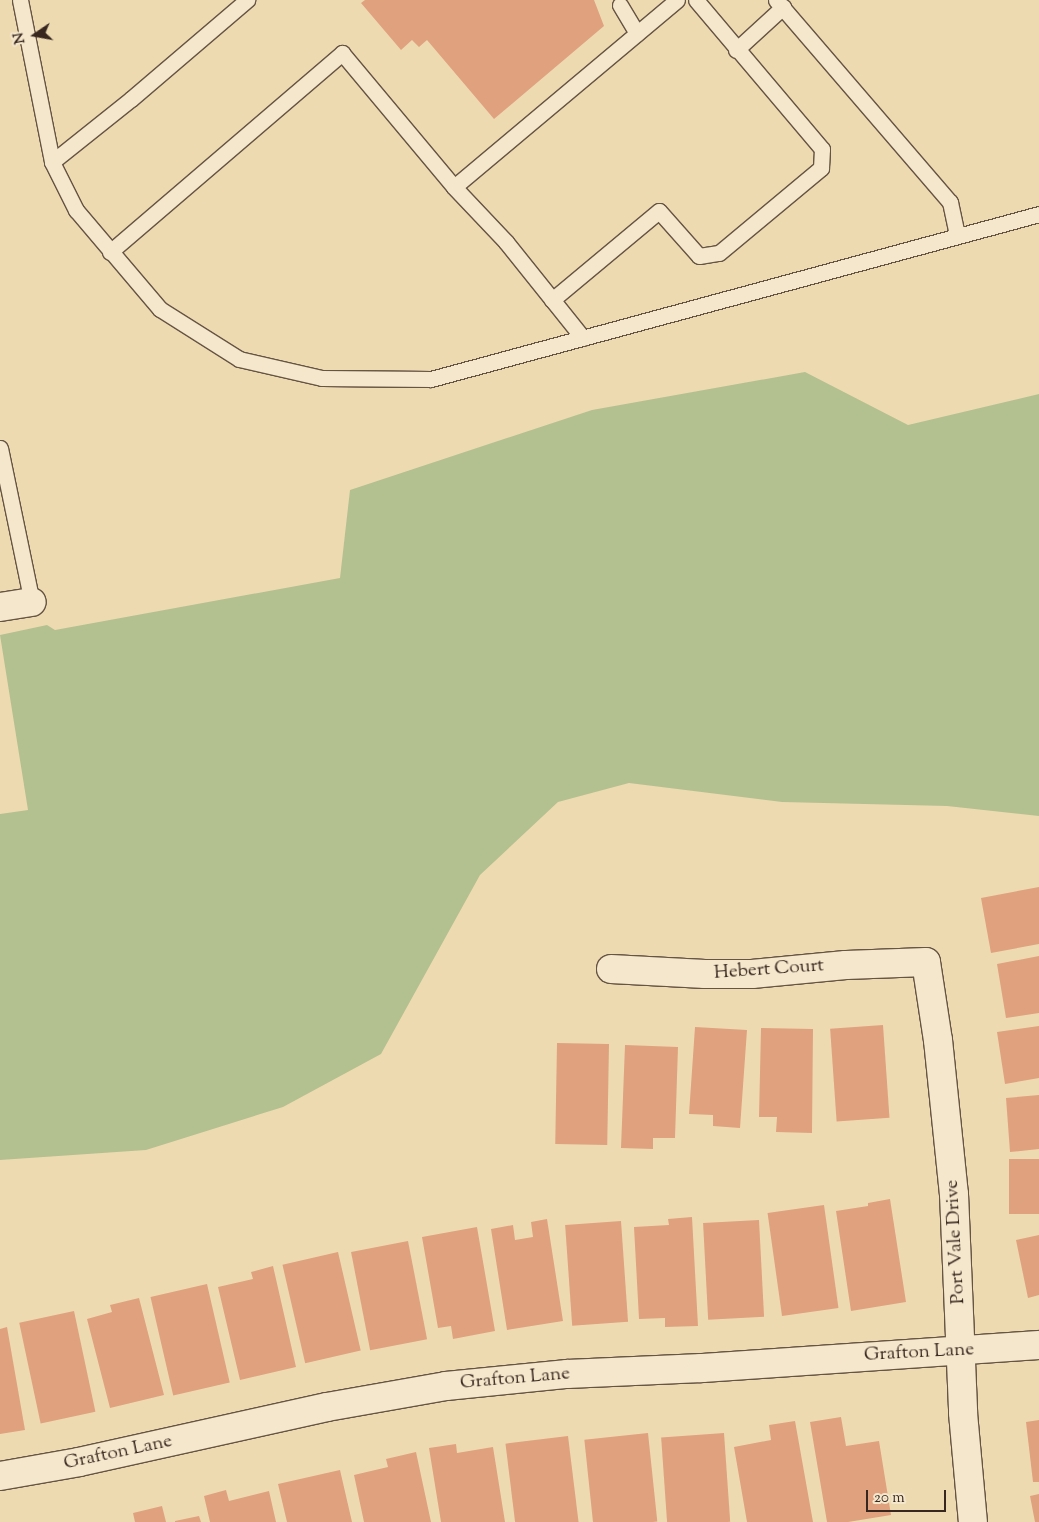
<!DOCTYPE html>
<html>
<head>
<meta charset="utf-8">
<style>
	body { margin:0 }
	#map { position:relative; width:1039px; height:1522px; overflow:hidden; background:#eedab1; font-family:"Sorts Mill Goudy",serif }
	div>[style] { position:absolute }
	.green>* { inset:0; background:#b3c190 }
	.building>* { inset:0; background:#e0a17e; transform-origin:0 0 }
	.roads { filter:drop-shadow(1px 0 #665444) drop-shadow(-1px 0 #665444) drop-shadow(0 1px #665444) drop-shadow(0 -1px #665444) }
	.service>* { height:15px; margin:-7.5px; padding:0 7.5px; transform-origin:7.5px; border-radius:7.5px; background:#f4e7cc }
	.minor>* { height:28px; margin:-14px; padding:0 14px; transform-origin:14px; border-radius:14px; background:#f4e7cc }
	span { translate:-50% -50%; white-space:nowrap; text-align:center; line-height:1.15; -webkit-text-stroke:4px #f4e7cc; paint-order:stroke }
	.street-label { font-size:19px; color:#38271f }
	.north { position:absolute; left:10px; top:10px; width:50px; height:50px; -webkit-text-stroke:4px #f4e7cc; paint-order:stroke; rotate:258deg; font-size:14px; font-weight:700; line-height:20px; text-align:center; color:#38271f }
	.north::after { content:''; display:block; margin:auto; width:18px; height:22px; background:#38271f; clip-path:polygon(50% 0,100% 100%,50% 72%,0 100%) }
	.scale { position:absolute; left:866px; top:1490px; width:80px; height:22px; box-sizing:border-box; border:2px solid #38271f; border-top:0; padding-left:6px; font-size:15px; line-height:18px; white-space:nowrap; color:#38271f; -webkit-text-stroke:4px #f4e7cc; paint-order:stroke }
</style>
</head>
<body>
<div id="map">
	<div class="green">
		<div style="clip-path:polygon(805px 372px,908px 425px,1039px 394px,1039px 816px,947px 806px,782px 802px,629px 783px,558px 802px,480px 875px,381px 1054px,283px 1107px,146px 1150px,0 1160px,0 814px,28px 810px,0 635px,47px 625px,55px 630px,340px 578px,350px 490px,592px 410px)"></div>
	</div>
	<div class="building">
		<div style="clip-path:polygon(365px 0,594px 0,604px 26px,494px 119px,427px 40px,419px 47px,412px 40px,401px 50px,361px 3px)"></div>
		<div style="clip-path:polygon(1039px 887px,1039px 944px,991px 953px,981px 898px)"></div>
		<div style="clip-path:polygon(1039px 956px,1039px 1013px,1006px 1018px,997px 964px)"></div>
		<div style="left:883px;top:1025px;width:93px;height:53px;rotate:86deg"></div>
		<div style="clip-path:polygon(1039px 1026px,1039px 1078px,1005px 1084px,997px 1032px)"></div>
		<div style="clip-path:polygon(695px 1027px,747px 1030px,740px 1128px,713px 1126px,713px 1115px,689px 1114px)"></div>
		<div style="clip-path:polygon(761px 1028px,813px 1029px,812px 1133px,776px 1132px,777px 1117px,759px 1117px)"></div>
		<div style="left:557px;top:1043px;width:52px;height:101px;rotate:1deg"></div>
		<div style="clip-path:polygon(625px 1045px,678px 1047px,675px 1138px,653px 1138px,653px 1149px,621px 1148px)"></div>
		<div style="clip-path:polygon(1039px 1095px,1039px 1149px,1010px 1152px,1006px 1098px)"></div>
		<div style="left:1039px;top:1159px;width:55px;height:30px;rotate:90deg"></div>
		<div style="clip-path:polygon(890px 1199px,906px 1302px,851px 1311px,836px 1211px,868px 1206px,868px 1203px)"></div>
		<div style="left:824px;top:1205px;width:104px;height:57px;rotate:82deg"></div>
		<div style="clip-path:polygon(692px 1217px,698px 1326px,665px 1327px,665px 1318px,639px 1319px,634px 1227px,669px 1225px,668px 1219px)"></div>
		<div style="clip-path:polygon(547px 1219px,563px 1321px,507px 1330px,491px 1229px,513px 1225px,515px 1240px,533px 1237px,531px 1222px)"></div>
		<div style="left:759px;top:1220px;width:97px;height:56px;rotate:87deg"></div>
		<div style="left:621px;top:1221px;width:101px;height:56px;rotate:86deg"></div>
		<div style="clip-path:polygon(477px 1227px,495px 1331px,453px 1339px,451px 1326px,438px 1328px,422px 1237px)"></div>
		<div style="clip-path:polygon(1039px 1235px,1039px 1295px,1028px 1298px,1016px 1240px)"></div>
		<div style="left:408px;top:1241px;width:100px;height:58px;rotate:79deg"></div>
		<div style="left:338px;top:1252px;width:101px;height:57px;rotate:77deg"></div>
		<div style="clip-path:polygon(273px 1266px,296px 1367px,240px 1380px,218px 1287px,253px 1279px,251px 1272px)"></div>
		<div style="left:207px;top:1284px;width:101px;height:58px;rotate:77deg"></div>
		<div style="clip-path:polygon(139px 1298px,164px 1395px,110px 1408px,87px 1319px,112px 1312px,110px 1305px)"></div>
		<div style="left:74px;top:1311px;width:103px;height:56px;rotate:78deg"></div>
		<div style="clip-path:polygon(7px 1327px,25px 1430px,0 1434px,0 1329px)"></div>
		<div style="clip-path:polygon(841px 1417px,846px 1446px,879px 1441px,891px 1515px,848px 1522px,827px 1522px,810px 1422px)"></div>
		<div style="clip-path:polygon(1039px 1420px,1039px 1482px,1033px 1482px,1026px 1422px)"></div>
		<div style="clip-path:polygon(795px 1421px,813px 1522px,747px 1522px,734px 1447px,771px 1440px,769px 1425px)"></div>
		<div style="left:648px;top:1433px;width:89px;height:64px;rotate:84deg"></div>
		<div style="left:724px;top:1433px;width:89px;height:63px;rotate:86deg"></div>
		<div style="left:568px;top:1436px;width:87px;height:63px;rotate:83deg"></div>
		<div style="clip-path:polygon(456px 1444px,457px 1453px,493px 1447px,505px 1522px,441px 1522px,429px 1448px)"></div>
		<div style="clip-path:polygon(416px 1452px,431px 1522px,364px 1522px,354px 1475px,388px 1467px,386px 1459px)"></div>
		<div style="clip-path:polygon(340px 1470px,352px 1522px,287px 1522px,278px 1484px)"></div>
		<div style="clip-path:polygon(226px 1490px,229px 1501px,269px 1491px,276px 1522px,210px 1522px,204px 1496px)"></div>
		<div style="clip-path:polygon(1039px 1494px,1039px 1522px,1035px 1522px,1030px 1496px)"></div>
		<div style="clip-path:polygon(162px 1506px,166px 1522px,135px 1522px,133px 1513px)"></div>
		<div style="clip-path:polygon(199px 1516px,201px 1522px,175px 1522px,175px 1521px)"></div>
	</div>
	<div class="roads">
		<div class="service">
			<div style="left:20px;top:0;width:165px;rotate:78.8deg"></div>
			<div style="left:52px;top:162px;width:54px;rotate:63.4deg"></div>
			<div style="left:76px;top:210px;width:130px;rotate:49.7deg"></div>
			<div style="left:160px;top:309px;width:93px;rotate:32.3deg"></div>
			<div style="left:239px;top:359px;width:85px;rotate:12.9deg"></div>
			<div style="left:322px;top:378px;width:109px;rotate:0.5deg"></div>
			<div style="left:431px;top:379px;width:630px;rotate:-15.18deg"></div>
			<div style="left:776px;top:0;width:267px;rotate:49.3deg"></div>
			<div style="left:950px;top:202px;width:34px;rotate:78deg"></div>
			<div style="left:620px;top:5px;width:33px;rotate:59deg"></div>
			<div style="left:736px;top:50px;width:64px;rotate:-42.5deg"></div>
			<div style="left:52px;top:162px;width:101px;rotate:-38.6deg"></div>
			<div style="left:131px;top:99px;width:153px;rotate:-40.5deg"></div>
			<div style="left:454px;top:187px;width:291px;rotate:-40deg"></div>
			<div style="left:110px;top:252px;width:306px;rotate:-40.6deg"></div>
			<div style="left:342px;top:53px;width:175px;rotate:50.1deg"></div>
			<div style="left:454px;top:187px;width:76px;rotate:46.6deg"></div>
			<div style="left:506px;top:242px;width:123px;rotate:51.3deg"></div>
			<div style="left:552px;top:300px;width:139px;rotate:-39.8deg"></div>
			<div style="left:659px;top:211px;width:60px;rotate:48.4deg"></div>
			<div style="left:699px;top:256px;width:20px;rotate:-9deg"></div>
			<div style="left:719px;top:253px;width:133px;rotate:-39.8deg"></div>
			<div style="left:821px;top:168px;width:19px;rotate:-87deg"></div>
			<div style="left:822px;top:149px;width:195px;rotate:-130.2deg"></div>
			<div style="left:0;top:448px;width:157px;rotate:78.3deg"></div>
		</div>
		<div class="minor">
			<div style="left:0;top:607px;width:32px;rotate:-9deg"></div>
			<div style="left:611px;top:969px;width:94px;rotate:3deg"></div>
			<div style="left:705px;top:974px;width:47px"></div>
			<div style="left:752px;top:974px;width:94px;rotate:-5.5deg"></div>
			<div style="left:846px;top:965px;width:80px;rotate:-2.1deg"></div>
			<div style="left:926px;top:962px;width:79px;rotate:81.3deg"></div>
			<div style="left:938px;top:1040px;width:155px;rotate:84.1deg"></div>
			<div style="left:954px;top:1194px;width:219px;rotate:87.6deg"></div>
			<div style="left:963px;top:1413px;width:109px;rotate:84.8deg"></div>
			<div style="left:0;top:1476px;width:80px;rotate:-10deg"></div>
			<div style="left:79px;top:1462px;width:254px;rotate:-12.5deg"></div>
			<div style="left:327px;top:1407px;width:121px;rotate:-10deg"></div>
			<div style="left:446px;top:1386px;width:122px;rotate:-5.7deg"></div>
			<div style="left:567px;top:1374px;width:135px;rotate:-2.5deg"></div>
			<div style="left:702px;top:1368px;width:338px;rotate:-3.9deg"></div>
		</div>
	</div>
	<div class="street-label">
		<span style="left:769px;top:970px;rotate:-4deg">Hebert Court</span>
		<span style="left:956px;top:1242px;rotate:-93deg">Port Vale Drive</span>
		<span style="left:919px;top:1353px;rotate:-3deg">Grafton Lane</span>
		<span style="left:515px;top:1379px;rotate:-5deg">Grafton Lane</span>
		<span style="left:118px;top:1453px;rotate:-12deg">Grafton Lane</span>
	</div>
	<div class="north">N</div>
	<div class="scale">20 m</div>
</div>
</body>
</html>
